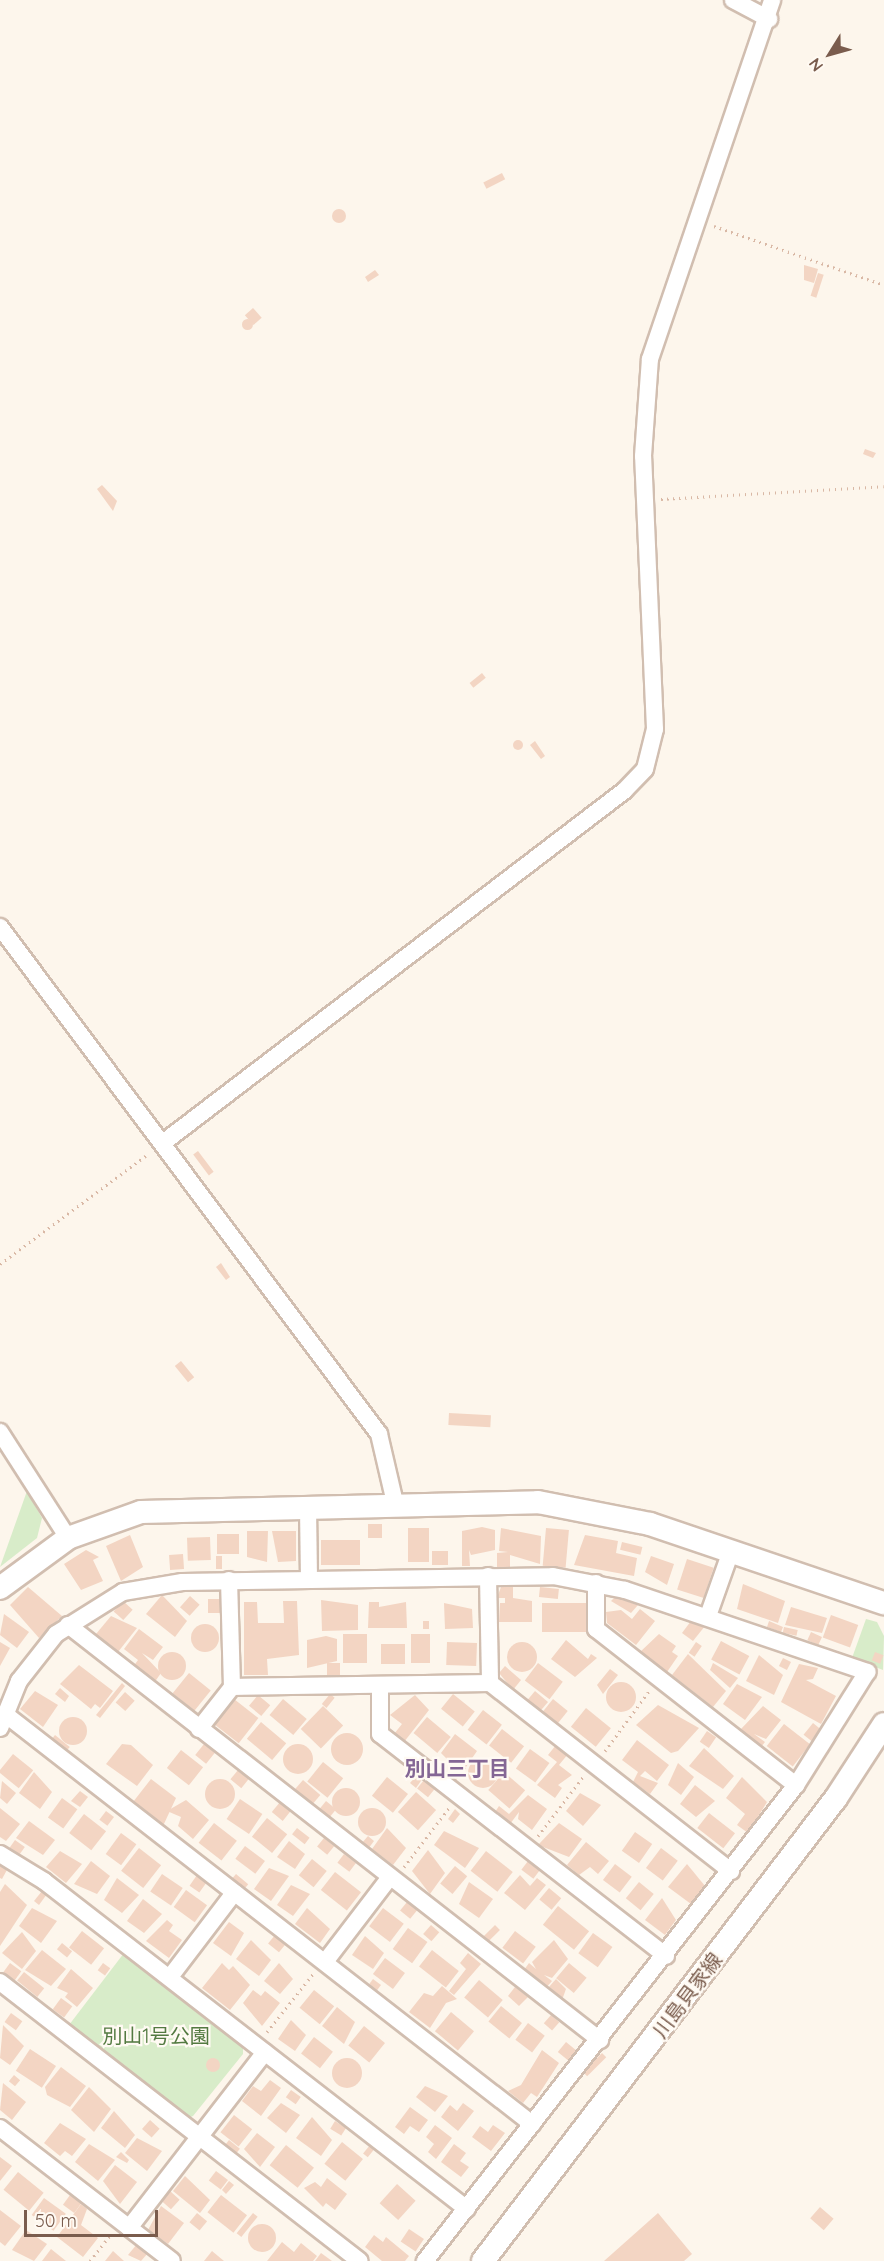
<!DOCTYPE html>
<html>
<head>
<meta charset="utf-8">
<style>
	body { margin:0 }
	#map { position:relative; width:884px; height:2261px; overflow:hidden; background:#fdf6ec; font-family:Quicksand,"Noto Sans JP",sans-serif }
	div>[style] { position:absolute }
	.green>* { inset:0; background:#d8ecc9 }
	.building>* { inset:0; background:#f3d5c3; transform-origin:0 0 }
	.round { border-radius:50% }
	.path>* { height:3px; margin-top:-1.5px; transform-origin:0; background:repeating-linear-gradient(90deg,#d9b8a5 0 1.5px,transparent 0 6px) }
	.roads { filter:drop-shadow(2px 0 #d1beb0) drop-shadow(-2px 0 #d1beb0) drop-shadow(0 2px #d1beb0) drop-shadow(0 -2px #d1beb0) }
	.street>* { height:16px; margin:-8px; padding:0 8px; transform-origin:8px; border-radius:8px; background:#fff }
	.secondary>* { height:22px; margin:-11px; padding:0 11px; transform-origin:11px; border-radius:11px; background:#fff }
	span { translate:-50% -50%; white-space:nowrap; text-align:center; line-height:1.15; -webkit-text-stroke:4.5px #fffaf3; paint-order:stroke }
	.street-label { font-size:20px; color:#7a5c4d }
	.park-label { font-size:20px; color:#537a41 }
	.neighbourhood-label { font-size:21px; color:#846695; font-weight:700 }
	.north { position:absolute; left:800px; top:24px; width:60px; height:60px; -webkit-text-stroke:4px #fffaf3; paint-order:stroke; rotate:233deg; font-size:16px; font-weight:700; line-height:24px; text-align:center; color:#7a5c4d }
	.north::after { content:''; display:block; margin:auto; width:21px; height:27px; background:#7a5c4d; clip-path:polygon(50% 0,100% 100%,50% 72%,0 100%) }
	.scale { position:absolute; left:24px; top:2210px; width:134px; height:27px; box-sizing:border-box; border:3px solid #7a5c4d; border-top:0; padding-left:8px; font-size:18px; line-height:21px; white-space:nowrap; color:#7a5c4d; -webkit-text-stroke:4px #fffaf3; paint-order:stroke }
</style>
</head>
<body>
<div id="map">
	<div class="green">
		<div style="clip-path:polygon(27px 1491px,42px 1518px,37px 1538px,0 1567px)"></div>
		<div style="clip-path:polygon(866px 1619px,877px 1622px,884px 1636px,883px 1670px,852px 1658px)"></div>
		<div style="clip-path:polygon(124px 1953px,243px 2045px,243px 2054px,193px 2116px,188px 2118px,69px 2025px)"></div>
	</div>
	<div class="building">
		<div style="left:502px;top:173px;width:7px;height:21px;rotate:63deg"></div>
		<div class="round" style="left:332px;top:209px;width:14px;height:14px"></div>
		<div style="clip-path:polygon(804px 265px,818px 269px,814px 283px,804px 280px)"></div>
		<div style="clip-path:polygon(375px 270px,379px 275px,368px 282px,365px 277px)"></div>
		<div style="left:818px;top:273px;width:6px;height:24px;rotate:18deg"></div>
		<div style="left:253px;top:308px;width:13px;height:11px;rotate:48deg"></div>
		<div class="round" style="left:241.5px;top:318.5px;width:11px;height:11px"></div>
		<div style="clip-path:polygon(865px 449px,876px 453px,873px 458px,863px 454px)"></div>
		<div style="clip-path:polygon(102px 485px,117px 501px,113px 511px,97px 489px)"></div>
		<div style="left:482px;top:673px;width:6px;height:16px;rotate:51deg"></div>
		<div class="round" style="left:513px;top:740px;width:10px;height:10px"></div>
		<div style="clip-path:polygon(535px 741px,545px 756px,541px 759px,530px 745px)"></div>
		<div style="left:198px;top:1151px;width:26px;height:6px;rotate:53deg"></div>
		<div style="clip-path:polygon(221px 1263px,230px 1277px,226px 1280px,216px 1267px)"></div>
		<div style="left:181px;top:1361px;width:21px;height:8px;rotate:51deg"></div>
		<div style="left:449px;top:1413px;width:42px;height:12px;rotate:3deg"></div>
		<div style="left:368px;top:1524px;width:14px;height:14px"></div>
		<div style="clip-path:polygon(482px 1527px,495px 1530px,495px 1550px,471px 1555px,469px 1550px,470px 1566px,462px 1566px,462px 1531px)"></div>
		<div style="left:429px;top:1528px;width:34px;height:21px;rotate:90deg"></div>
		<div style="clip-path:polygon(501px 1528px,541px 1536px,540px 1564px,510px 1555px,510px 1567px,497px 1567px,497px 1553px,508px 1552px,499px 1551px)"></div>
		<div style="left:546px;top:1528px;width:23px;height:38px;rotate:5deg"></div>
		<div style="clip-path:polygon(247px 1531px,268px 1531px,267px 1562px,247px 1557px)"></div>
		<div style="clip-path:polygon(272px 1531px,296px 1531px,296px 1561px,278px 1562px)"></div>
		<div style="left:239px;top:1534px;width:20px;height:22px;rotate:90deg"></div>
		<div style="clip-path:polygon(130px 1535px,143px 1567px,121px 1581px,106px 1546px)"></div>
		<div style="clip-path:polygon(585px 1535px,618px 1541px,616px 1553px,637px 1558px,634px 1576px,574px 1565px)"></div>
		<div style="left:210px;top:1537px;width:23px;height:23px;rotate:88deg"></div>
		<div style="left:321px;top:1540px;width:39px;height:25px"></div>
		<div style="left:622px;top:1542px;width:21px;height:8px;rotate:14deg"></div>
		<div style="clip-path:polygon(86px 1550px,99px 1557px,93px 1560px,103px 1581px,81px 1590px,64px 1564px)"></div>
		<div style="left:432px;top:1551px;width:16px;height:14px"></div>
		<div style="left:183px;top:1554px;width:15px;height:14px;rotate:86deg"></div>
		<div style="left:216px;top:1556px;width:6px;height:13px"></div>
		<div style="clip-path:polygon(651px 1556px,674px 1564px,667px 1585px,645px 1572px)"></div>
		<div style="left:687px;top:1559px;width:28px;height:32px;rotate:18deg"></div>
		<div style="clip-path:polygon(743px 1584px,785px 1601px,778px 1623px,737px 1609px)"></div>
		<div style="clip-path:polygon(28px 1587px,62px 1616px,39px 1638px,10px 1605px)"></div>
		<div style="clip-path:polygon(501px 1587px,513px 1587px,513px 1598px,532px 1601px,532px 1622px,499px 1622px,500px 1603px,505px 1603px,505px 1598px,497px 1598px)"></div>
		<div style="left:540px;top:1587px;width:19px;height:10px;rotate:6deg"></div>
		<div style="clip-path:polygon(162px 1595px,187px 1621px,175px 1637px,146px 1614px)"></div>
		<div style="left:190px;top:1596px;width:13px;height:15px;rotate:42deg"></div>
		<div style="clip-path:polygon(615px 1597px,638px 1605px,631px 1613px,611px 1601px)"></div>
		<div style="left:208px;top:1599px;width:12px;height:14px"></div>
		<div style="clip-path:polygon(321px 1600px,358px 1605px,358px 1630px,322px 1631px)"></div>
		<div style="left:123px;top:1601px;width:13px;height:14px;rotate:42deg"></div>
		<div style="clip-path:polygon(283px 1601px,297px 1601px,299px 1655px,267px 1659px,268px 1675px,244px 1675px,244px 1602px,257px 1602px,258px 1623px,284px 1623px)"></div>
		<div style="clip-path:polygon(369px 1602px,379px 1602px,379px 1607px,406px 1602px,407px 1628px,368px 1628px)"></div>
		<div style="clip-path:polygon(444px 1603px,472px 1609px,473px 1628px,445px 1629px)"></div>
		<div style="left:586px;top:1603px;width:29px;height:44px;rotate:90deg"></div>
		<div style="clip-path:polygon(791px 1607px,827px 1618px,822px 1633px,785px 1625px)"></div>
		<div style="clip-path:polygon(640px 1609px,655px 1621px,636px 1645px,607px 1623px,606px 1612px,621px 1610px,632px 1619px)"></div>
		<div style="clip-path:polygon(4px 1614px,29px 1632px,17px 1648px,0 1635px)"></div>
		<div style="left:831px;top:1615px;width:29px;height:24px;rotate:20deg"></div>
		<div style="clip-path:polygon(111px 1616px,137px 1628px,118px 1652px,96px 1634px)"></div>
		<div style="left:423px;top:1621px;width:6px;height:8px"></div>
		<div style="clip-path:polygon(691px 1621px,705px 1626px,693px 1641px,682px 1633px)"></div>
		<div style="clip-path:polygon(769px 1621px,783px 1627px,781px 1632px,767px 1627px)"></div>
		<div class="round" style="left:191px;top:1624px;width:28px;height:28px"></div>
		<div style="left:784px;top:1627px;width:14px;height:6px;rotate:12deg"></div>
		<div style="clip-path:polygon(139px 1629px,163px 1647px,153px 1660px,142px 1653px,161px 1673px,154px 1683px,133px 1667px,138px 1660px,124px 1649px)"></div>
		<div style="left:811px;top:1632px;width:12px;height:9px;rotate:24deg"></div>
		<div style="left:343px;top:1634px;width:24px;height:29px"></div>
		<div style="left:411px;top:1634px;width:19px;height:29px"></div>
		<div style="clip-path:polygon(659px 1634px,676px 1646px,672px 1652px,678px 1656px,667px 1672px,639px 1653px)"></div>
		<div style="clip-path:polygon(326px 1636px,337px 1639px,337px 1661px,307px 1668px,307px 1640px)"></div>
		<div style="clip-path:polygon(566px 1640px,588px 1659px,591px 1654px,597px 1658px,575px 1677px,551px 1659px)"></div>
		<div style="left:721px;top:1641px;width:32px;height:21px;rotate:28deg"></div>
		<div class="round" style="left:507px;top:1642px;width:30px;height:30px"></div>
		<div style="clip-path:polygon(0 1642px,10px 1648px,0 1666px)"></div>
		<div style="left:447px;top:1642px;width:30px;height:23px;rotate:2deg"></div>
		<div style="left:696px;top:1642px;width:7px;height:13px;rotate:34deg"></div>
		<div style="left:381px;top:1644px;width:24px;height:20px"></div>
		<div class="round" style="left:158px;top:1652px;width:28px;height:28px"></div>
		<div style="left:875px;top:1652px;width:9px;height:9px;rotate:21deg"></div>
		<div style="clip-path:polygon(688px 1654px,726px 1691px,713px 1707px,672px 1675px)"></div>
		<div style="clip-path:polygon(759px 1655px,783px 1675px,774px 1695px,746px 1681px)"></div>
		<div style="left:783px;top:1658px;width:9px;height:9px;rotate:27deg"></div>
		<div style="left:327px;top:1663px;width:13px;height:13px"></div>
		<div style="left:538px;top:1663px;width:31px;height:22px;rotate:37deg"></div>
		<div style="clip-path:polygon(713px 1663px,738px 1678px,730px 1688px,710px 1670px)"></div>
		<div style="clip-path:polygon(799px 1664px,818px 1668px,813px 1679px,806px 1680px,836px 1696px,821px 1724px,781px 1702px)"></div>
		<div style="clip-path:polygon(79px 1665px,113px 1691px,100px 1708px,95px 1704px,91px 1709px,60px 1684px)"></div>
		<div style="clip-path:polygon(505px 1666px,521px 1680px,513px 1690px,499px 1673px)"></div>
		<div style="clip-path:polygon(610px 1669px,618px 1675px,603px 1694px,597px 1685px)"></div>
		<div style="left:189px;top:1673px;width:28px;height:26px;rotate:39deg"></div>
		<div class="round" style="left:606px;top:1682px;width:30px;height:30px"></div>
		<div style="clip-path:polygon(122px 1683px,125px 1686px,100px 1718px,96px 1715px)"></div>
		<div style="clip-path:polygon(737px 1684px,762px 1697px,745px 1720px,723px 1704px)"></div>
		<div style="clip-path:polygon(60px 1688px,69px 1696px,65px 1702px,55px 1694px)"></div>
		<div style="clip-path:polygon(35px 1691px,58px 1705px,43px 1727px,20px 1709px)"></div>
		<div style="left:535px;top:1691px;width:17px;height:12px;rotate:40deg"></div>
		<div style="left:125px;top:1692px;width:13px;height:14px;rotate:42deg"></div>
		<div style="left:330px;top:1694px;width:6px;height:13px;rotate:39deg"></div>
		<div style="left:453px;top:1694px;width:28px;height:19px;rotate:39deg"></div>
		<div style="left:258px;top:1695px;width:16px;height:14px;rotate:40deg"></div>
		<div style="clip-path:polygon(415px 1695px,429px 1710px,404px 1742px,394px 1734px,402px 1724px,390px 1715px)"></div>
		<div style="left:234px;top:1699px;width:31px;height:32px;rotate:38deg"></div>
		<div style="left:283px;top:1699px;width:31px;height:21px;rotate:40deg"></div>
		<div style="left:553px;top:1699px;width:19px;height:17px;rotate:39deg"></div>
		<div style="clip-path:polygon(658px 1705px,699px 1728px,678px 1751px,671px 1753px,636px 1725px)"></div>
		<div style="left:323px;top:1706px;width:28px;height:32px;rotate:44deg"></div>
		<div style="clip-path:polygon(763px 1706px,781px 1720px,766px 1739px,754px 1734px,765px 1742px,761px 1747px,740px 1730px)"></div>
		<div style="left:586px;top:1708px;width:32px;height:24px;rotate:39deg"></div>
		<div style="left:483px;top:1710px;width:24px;height:25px;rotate:38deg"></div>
		<div class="round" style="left:59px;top:1717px;width:28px;height:28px"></div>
		<div style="left:427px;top:1717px;width:31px;height:21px;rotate:40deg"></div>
		<div style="left:261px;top:1722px;width:33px;height:22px;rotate:40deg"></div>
		<div style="left:813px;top:1723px;width:13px;height:15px;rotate:39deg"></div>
		<div style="left:784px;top:1724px;width:33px;height:28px;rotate:38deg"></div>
		<div style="left:502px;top:1729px;width:28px;height:21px;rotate:38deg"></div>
		<div style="left:707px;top:1731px;width:11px;height:13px;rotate:34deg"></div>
		<div class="round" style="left:331px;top:1733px;width:32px;height:32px"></div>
		<div style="clip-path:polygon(455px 1734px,477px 1751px,466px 1767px,458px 1761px,453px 1765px,441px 1753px)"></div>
		<div style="left:55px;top:1735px;width:19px;height:6px;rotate:39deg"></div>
		<div style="clip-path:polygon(637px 1740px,669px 1765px,657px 1781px,645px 1771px,640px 1776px,658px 1783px,650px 1794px,633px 1782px,638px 1772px,622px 1760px)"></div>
		<div class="round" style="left:283px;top:1744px;width:30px;height:30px"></div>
		<div style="clip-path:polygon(122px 1744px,131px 1745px,153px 1765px,137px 1786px,106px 1764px)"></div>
		<div style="left:204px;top:1744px;width:14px;height:14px;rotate:39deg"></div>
		<div style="clip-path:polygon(556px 1745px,568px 1754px,559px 1765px,572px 1775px,558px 1785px,562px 1788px,555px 1798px,537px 1785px,557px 1762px,548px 1755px)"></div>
		<div style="clip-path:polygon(704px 1748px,734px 1776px,723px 1789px,689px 1766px)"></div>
		<div style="left:530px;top:1749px;width:24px;height:24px;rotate:36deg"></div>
		<div style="left:181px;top:1750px;width:28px;height:23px;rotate:38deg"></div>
		<div style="left:13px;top:1754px;width:26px;height:23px;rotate:39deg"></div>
		<div class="round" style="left:468px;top:1758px;width:30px;height:30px"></div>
		<div style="left:323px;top:1762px;width:26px;height:25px;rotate:39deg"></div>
		<div style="left:460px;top:1763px;width:8px;height:16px;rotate:40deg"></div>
		<div style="clip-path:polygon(678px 1763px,694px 1777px,681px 1795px,668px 1785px)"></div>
		<div style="left:238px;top:1770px;width:14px;height:12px;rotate:39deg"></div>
		<div style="clip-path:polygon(34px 1772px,52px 1792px,40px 1809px,19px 1793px)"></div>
		<div style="left:504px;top:1772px;width:28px;height:24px;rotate:41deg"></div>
		<div style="clip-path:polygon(418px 1774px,423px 1778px,416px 1788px,410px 1783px)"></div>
		<div style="left:387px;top:1777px;width:27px;height:24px;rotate:39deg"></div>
		<div style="clip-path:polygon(742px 1777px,767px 1802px,748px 1833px,737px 1825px,745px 1814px,726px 1798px)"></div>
		<div style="clip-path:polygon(151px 1779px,176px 1798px,163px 1826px,133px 1802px)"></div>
		<div class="round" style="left:205px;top:1779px;width:30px;height:30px"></div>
		<div style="left:303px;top:1780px;width:23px;height:14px;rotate:41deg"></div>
		<div style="left:424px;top:1780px;width:14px;height:11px;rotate:39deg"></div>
		<div style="clip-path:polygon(2px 1781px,16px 1793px,7px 1804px,0 1798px)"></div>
		<div style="clip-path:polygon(695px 1785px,715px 1801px,696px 1817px,680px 1804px)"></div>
		<div class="round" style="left:332px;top:1788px;width:28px;height:28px"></div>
		<div style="clip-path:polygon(80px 1791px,88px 1797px,80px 1807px,71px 1801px)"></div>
		<div style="left:416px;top:1792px;width:27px;height:27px;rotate:42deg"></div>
		<div style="clip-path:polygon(580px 1793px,601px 1805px,583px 1826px,566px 1811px)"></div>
		<div style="clip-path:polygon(528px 1795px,547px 1809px,532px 1830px,518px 1819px,519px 1812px,510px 1824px,495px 1812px,499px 1806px,509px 1814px)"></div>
		<div style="left:62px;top:1798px;width:19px;height:24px;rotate:36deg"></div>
		<div style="left:240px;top:1799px;width:27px;height:24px;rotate:34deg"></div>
		<div style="clip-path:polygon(186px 1800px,209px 1820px,193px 1839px,178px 1826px,181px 1817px,167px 1811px)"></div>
		<div style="left:326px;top:1801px;width:13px;height:11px;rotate:39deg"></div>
		<div style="left:280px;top:1802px;width:14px;height:13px;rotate:39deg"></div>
		<div class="round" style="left:358px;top:1808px;width:28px;height:28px"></div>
		<div style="clip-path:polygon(0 1808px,20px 1824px,6px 1841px,0 1837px)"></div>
		<div style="clip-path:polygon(455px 1809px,460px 1814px,453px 1823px,448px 1819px)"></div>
		<div style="left:106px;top:1811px;width:10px;height:11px;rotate:37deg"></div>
		<div style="left:709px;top:1813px;width:33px;height:19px;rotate:38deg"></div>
		<div style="left:84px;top:1814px;width:28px;height:24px;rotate:38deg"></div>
		<div style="left:267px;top:1818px;width:26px;height:24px;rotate:39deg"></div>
		<div style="clip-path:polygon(29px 1821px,55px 1840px,43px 1855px,16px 1838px)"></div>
		<div style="left:214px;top:1823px;width:29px;height:25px;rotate:38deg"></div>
		<div style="clip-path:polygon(559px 1823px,582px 1839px,569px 1857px,538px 1845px)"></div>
		<div style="left:297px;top:1828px;width:16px;height:8px;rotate:38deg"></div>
		<div style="clip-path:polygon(387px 1828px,406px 1848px,393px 1865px,372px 1849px)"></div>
		<div style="clip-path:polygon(444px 1831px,479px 1848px,465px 1868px,434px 1845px)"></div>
		<div style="left:635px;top:1832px;width:21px;height:23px;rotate:35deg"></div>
		<div style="left:121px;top:1833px;width:19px;height:26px;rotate:36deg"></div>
		<div style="clip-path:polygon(368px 1836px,374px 1841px,368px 1849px,361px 1844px)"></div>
		<div style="left:324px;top:1838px;width:13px;height:11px;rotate:39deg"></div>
		<div style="left:15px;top:1840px;width:12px;height:10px;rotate:35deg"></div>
		<div style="clip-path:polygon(289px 1841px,305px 1854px,295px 1869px,277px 1857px)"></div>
		<div style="clip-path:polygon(586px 1842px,609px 1861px,598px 1874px,590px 1867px,579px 1875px,567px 1865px)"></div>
		<div style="left:245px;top:1846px;width:25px;height:16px;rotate:37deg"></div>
		<div style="left:139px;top:1848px;width:28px;height:29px;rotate:38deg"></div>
		<div style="left:661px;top:1848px;width:21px;height:25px;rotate:37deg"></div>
		<div style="clip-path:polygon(428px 1850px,445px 1873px,430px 1894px,412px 1871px)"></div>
		<div style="clip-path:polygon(60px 1851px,82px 1864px,66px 1883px,46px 1867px)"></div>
		<div style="left:486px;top:1851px;width:34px;height:25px;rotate:38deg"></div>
		<div style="left:344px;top:1854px;width:15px;height:11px;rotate:37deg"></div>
		<div style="left:312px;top:1859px;width:19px;height:21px;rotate:39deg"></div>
		<div style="clip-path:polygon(91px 1861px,110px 1876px,97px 1894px,74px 1884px)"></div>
		<div style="left:528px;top:1861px;width:15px;height:11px;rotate:37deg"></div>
		<div style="clip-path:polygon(0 1864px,8px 1868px,2px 1879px,0 1878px)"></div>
		<div style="left:615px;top:1864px;width:21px;height:20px;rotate:37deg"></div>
		<div style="clip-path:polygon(687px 1864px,705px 1886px,691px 1904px,668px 1887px)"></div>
		<div style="left:455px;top:1866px;width:16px;height:23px;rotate:40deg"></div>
		<div style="clip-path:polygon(269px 1868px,289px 1876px,271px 1901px,254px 1889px)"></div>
		<div style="left:335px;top:1872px;width:33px;height:23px;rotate:38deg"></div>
		<div style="left:162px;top:1874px;width:25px;height:21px;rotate:34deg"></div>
		<div style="left:236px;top:1874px;width:16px;height:6px;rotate:40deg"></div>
		<div style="left:197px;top:1875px;width:12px;height:13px;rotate:35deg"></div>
		<div style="clip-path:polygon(520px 1875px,530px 1886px,537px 1878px,546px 1885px,525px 1910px,504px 1893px)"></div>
		<div style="clip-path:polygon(117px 1878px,139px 1895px,122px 1913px,104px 1900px)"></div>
		<div style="clip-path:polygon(469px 1882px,493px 1899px,479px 1918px,459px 1904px)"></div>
		<div style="left:639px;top:1882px;width:19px;height:21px;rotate:39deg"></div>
		<div style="clip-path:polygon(5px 1884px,27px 1905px,0 1946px,0 1892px)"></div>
		<div style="clip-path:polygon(291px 1885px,310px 1894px,293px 1916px,277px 1905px)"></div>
		<div style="left:549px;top:1888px;width:16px;height:15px;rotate:40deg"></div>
		<div style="left:186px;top:1890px;width:26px;height:21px;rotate:36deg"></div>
		<div style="clip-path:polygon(42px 1891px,47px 1894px,39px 1905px,34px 1901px)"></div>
		<div style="clip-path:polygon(662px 1898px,676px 1920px,665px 1935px,645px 1920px)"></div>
		<div style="clip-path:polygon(143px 1899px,162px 1914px,144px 1933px,127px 1921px)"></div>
		<div style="left:407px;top:1902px;width:13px;height:11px;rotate:39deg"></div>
		<div style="left:558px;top:1906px;width:40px;height:24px;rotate:39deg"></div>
		<div style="clip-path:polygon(32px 1908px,57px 1921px,41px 1943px,19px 1926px)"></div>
		<div style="clip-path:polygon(307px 1908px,330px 1929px,320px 1943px,295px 1924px)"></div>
		<div style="left:383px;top:1908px;width:26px;height:23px;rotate:37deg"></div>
		<div style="clip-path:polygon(167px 1920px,173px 1925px,169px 1931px,182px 1940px,169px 1958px,146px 1941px)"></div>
		<div style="clip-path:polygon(229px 1922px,244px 1933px,231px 1956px,213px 1943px)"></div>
		<div style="left:431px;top:1925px;width:11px;height:12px;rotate:41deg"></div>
		<div style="left:495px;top:1925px;width:7px;height:16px;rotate:45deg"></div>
		<div style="left:408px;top:1928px;width:24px;height:26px;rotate:36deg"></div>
		<div style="left:82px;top:1931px;width:28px;height:21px;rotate:38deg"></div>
		<div style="left:515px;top:1931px;width:26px;height:21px;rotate:37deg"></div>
		<div style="clip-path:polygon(22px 1932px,36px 1951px,22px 1969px,2px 1953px)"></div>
		<div style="left:593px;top:1933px;width:24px;height:25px;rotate:36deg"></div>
		<div style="left:275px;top:1935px;width:14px;height:11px;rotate:39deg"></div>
		<div style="clip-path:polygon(365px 1936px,384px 1953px,373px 1969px,352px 1955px)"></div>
		<div style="clip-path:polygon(251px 1940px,271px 1960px,259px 1976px,236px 1959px)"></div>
		<div style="clip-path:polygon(554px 1940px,568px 1959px,552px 1978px,544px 1975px,552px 1981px,546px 1988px,524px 1970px,529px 1963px,536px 1969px,532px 1962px)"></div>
		<div style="left:62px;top:1943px;width:13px;height:8px;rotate:39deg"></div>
		<div style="clip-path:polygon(42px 1950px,66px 1969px,51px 1986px,25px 1970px)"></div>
		<div style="left:432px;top:1950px;width:34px;height:21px;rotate:38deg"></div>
		<div style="clip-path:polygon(468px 1953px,481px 1964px,454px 1995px,449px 1991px,466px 1969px,460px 1963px)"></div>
		<div style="left:385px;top:1958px;width:25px;height:20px;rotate:37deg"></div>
		<div style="left:10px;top:1963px;width:14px;height:13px;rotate:36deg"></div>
		<div style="left:103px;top:1963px;width:9px;height:9px;rotate:36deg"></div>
		<div style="clip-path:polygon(222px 1963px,229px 1970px,233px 1966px,250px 1985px,230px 2010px,202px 1988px)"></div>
		<div style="clip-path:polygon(279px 1963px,293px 1979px,280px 1994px,264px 1981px)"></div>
		<div style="left:569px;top:1963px;width:23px;height:20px;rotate:40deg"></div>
		<div style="clip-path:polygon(71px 1969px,93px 1988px,77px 2007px,65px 1997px,68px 1993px,57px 1988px)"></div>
		<div style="left:24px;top:1972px;width:26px;height:11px;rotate:39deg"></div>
		<div style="left:373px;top:1979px;width:10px;height:8px;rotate:37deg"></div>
		<div style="clip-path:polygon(556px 1979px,566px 1989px,562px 2000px,548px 1988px)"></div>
		<div style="left:479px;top:1980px;width:31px;height:23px;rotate:40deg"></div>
		<div style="clip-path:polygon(442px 1986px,457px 1999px,446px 2003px,430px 2028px,409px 2012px,424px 1993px,433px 1996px)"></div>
		<div style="clip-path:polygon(515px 1987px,528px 1997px,519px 2006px,508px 1996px)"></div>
		<div style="clip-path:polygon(253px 1990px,261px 1996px,265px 1991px,280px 2003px,262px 2026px,243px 2003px)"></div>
		<div style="left:314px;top:1990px;width:26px;height:23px;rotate:39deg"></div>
		<div style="left:61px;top:1998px;width:14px;height:14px;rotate:36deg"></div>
		<div style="left:501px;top:2006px;width:27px;height:20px;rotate:39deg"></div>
		<div style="clip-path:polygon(337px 2007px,355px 2022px,344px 2044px,322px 2026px)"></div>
		<div style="left:451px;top:2012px;width:30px;height:25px;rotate:40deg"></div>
		<div style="left:11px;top:2013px;width:14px;height:11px;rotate:36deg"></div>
		<div style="left:551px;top:2015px;width:11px;height:11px;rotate:41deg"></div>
		<div style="clip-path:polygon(291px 2020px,306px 2035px,295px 2051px,278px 2039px)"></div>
		<div style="left:528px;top:2023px;width:21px;height:21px;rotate:37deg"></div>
		<div style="clip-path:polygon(3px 2025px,24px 2046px,10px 2065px,0 2058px)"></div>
		<div style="left:364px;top:2026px;width:27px;height:25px;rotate:39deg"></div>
		<div style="left:314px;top:2037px;width:24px;height:21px;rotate:38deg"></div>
		<div style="left:566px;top:2042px;width:13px;height:13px;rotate:39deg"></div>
		<div style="left:30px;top:2049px;width:31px;height:26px;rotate:33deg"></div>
		<div style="clip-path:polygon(542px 2050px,559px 2063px,537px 2097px,531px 2093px,523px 2103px,508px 2091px,521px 2085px)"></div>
		<div style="left:602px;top:2053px;width:6px;height:27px;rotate:45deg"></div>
		<div class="round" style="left:206px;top:2058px;width:14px;height:14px"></div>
		<div class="round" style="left:332px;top:2058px;width:30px;height:30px"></div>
		<div style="clip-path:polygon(61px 2067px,86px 2086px,70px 2107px,47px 2095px,45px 2087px)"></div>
		<div style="left:14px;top:2075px;width:8px;height:8px;rotate:40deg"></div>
		<div style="clip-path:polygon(270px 2080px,281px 2088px,261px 2116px,242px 2101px,253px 2086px,261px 2091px)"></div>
		<div style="clip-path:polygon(3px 2083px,26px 2102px,12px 2120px,0 2110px)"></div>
		<div style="clip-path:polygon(425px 2086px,448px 2096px,435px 2112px,416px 2097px)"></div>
		<div style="clip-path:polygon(89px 2087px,111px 2109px,94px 2132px,71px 2110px)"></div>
		<div style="left:291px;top:2090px;width:12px;height:9px;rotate:35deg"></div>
		<div style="clip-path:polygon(281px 2103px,300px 2115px,286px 2133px,267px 2118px)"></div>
		<div style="clip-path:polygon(463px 2103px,474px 2111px,458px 2131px,441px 2117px,450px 2105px,457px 2111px)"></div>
		<div style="clip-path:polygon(410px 2107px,428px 2120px,419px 2132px,410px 2126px,404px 2134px,395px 2127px)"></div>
		<div style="clip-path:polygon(114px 2111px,135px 2135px,125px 2148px,101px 2128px)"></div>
		<div style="left:234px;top:2115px;width:23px;height:22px;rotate:38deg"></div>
		<div style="clip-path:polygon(312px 2117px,332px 2140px,321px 2156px,296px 2138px)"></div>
		<div style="left:150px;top:2120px;width:13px;height:12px;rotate:42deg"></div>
		<div style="left:335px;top:2121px;width:13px;height:9px;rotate:32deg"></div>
		<div style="clip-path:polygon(60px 2123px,86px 2139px,72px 2156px,65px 2151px,60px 2156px,44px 2143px)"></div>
		<div style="clip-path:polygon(435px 2125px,452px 2138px,436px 2159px,428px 2152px,434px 2144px,426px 2137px)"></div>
		<div style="clip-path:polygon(493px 2125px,505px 2133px,491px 2151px,472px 2137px,480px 2126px,488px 2132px)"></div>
		<div style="clip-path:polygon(257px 2133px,275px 2147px,260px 2167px,244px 2149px)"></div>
		<div style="clip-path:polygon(137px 2138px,162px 2151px,147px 2171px,125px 2153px)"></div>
		<div style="left:229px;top:2140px;width:14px;height:6px;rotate:39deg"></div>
		<div style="left:342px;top:2142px;width:27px;height:28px;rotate:39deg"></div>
		<div style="clip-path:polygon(89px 2144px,115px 2160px,98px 2181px,75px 2162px)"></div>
		<div style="clip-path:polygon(454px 2144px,466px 2153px,460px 2161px,469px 2167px,461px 2177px,441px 2162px)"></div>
		<div style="left:286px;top:2145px;width:36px;height:26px;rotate:39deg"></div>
		<div style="left:370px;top:2145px;width:6px;height:11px;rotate:39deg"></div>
		<div style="clip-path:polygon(121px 2152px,129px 2160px,127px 2163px,116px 2157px)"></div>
		<div style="clip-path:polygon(0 2157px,12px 2166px,0 2181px)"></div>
		<div style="clip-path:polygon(115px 2165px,137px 2182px,120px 2204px,103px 2181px)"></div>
		<div style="left:216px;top:2171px;width:15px;height:12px;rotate:37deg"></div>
		<div style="left:18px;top:2172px;width:33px;height:23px;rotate:39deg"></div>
		<div style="clip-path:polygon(185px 2176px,210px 2200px,200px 2213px,173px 2191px)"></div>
		<div style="clip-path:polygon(327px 2178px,347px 2194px,335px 2210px,326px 2203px,323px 2207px,304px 2188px,315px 2182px,321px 2187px)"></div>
		<div style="clip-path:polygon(229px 2181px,234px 2185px,226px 2194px,222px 2190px)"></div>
		<div style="left:397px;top:2184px;width:25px;height:26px;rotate:42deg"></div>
		<div style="left:170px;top:2191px;width:13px;height:13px;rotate:42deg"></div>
		<div style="left:70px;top:2195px;width:14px;height:12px;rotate:36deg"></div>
		<div style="left:221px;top:2195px;width:33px;height:22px;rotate:38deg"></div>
		<div style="left:44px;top:2198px;width:27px;height:21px;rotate:36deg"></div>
		<div style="clip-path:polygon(81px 2204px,87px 2209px,81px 2225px,98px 2238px,83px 2257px,57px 2237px)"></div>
		<div style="clip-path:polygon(161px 2206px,184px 2223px,168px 2244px,148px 2230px)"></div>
		<div style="left:820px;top:2207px;width:18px;height:15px;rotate:41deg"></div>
		<div style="clip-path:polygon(0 2210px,21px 2226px,5px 2246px,0 2242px)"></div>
		<div style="left:197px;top:2213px;width:13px;height:12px;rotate:39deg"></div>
		<div style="left:253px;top:2213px;width:6px;height:26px;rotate:39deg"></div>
		<div style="clip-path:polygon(658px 2213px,692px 2254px,684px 2261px,604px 2261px)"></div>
		<div class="round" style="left:248px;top:2224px;width:28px;height:28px"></div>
		<div style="left:409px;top:2229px;width:18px;height:15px;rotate:34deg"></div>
		<div style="clip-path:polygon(26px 2230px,47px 2244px,34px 2261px,12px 2250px)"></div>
		<div style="clip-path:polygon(374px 2235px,383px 2242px,386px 2237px,409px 2256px,405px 2261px,382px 2261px,365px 2247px)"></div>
		<div style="clip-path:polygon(282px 2242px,294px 2252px,301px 2243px,317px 2256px,313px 2261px,267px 2261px)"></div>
		<div style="clip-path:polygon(137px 2244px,148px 2253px,141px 2261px,128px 2255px)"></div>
		<div style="clip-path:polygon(51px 2249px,66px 2261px,42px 2261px)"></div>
		<div style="clip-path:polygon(113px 2251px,124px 2261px,105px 2261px)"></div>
		<div style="clip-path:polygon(212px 2251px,224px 2261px,204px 2261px)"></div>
		<div style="clip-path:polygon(321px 2253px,332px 2261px,315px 2261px)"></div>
	</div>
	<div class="path">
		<div style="left:714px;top:226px;width:180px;rotate:19.1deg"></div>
		<div style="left:661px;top:499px;width:223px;rotate:-3.3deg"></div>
		<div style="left:0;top:1264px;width:184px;rotate:-36.6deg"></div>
		<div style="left:605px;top:1751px;width:74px;rotate:-53.7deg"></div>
		<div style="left:538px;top:1836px;width:74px;rotate:-52.7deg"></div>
		<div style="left:404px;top:1867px;width:74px;rotate:-52.7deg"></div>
		<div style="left:267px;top:2032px;width:74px;rotate:-51.6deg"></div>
		<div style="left:90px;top:2261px;width:34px;rotate:-52deg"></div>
	</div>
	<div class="roads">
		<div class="street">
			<div style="left:733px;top:0;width:41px;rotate:27.8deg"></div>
			<div style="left:0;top:927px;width:633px;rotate:53.22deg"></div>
			<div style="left:379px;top:1434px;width:71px;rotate:76.9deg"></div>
			<div style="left:164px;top:1142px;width:579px;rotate:-37.35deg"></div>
			<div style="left:624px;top:791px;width:30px;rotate:-46deg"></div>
			<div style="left:645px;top:769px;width:41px;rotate:-76deg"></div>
			<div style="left:655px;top:729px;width:273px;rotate:-92.5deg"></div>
			<div style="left:643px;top:456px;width:97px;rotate:-85.9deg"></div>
			<div style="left:650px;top:359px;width:379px;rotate:-71.2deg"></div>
			<div style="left:0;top:1432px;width:126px;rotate:57.3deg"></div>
			<div style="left:308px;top:1507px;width:71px;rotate:89.2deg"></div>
			<div style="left:488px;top:1576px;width:107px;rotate:88.9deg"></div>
			<div style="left:596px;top:1583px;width:46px;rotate:90deg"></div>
			<div style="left:596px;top:1629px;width:254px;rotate:38deg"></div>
			<div style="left:708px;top:1616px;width:69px;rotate:-70.5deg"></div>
			<div style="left:68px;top:1625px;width:675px;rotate:37.96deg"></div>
			<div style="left:380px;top:1685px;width:49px;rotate:90deg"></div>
			<div style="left:380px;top:1734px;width:362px;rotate:37.8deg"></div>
			<div style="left:232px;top:1687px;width:258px;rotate:-0.9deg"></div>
			<div style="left:490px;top:1683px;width:306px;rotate:38deg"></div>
			<div style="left:5px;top:1714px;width:668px;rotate:37.88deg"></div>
			<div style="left:0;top:1728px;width:51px;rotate:-68deg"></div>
			<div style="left:19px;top:1681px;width:60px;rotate:-51.8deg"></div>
			<div style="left:56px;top:1634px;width:79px;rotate:-32.1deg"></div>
			<div style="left:123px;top:1592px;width:60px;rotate:-9.6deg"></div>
			<div style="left:182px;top:1582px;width:371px;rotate:-0.9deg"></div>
			<div style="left:553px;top:1576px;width:73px;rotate:11deg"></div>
			<div style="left:625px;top:1590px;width:256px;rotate:18.7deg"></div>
			<div style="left:867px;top:1672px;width:133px;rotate:122.1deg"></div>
			<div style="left:796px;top:1785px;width:604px;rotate:127.93deg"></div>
			<div style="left:199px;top:1729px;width:53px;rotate:-51.8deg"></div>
			<div style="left:232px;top:1687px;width:107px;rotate:-91.6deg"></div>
			<div style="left:0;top:1854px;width:52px;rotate:31.5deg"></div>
			<div style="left:44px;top:1881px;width:535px;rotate:37.79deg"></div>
			<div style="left:325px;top:1962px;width:107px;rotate:-52.6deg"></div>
			<div style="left:170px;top:1977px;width:106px;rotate:-52.7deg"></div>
			<div style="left:0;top:1982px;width:455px;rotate:37.8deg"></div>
			<div style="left:0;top:2128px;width:217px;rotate:37.7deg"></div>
			<div style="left:129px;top:2228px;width:222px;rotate:-52.3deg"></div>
		</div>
		<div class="secondary">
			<div style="left:0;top:1588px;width:84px;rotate:-36.3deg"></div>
			<div style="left:68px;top:1538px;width:77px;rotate:-19.6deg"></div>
			<div style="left:141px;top:1512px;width:397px;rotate:-1.4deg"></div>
			<div style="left:538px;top:1502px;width:114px;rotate:11.1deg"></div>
			<div style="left:650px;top:1524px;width:247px;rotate:18.7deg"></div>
			<div style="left:483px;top:2261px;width:582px;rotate:-52.68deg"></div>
			<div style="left:836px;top:1798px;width:88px;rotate:-57deg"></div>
		</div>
	</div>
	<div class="street-label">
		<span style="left:687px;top:1995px;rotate:-53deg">川島貝家線</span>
	</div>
	<div class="park-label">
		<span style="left:156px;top:2035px">別山1号公園</span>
	</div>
	<div class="neighbourhood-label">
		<span style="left:457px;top:1768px">別山三丁目</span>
	</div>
	<div class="north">N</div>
	<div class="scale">50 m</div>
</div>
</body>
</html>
